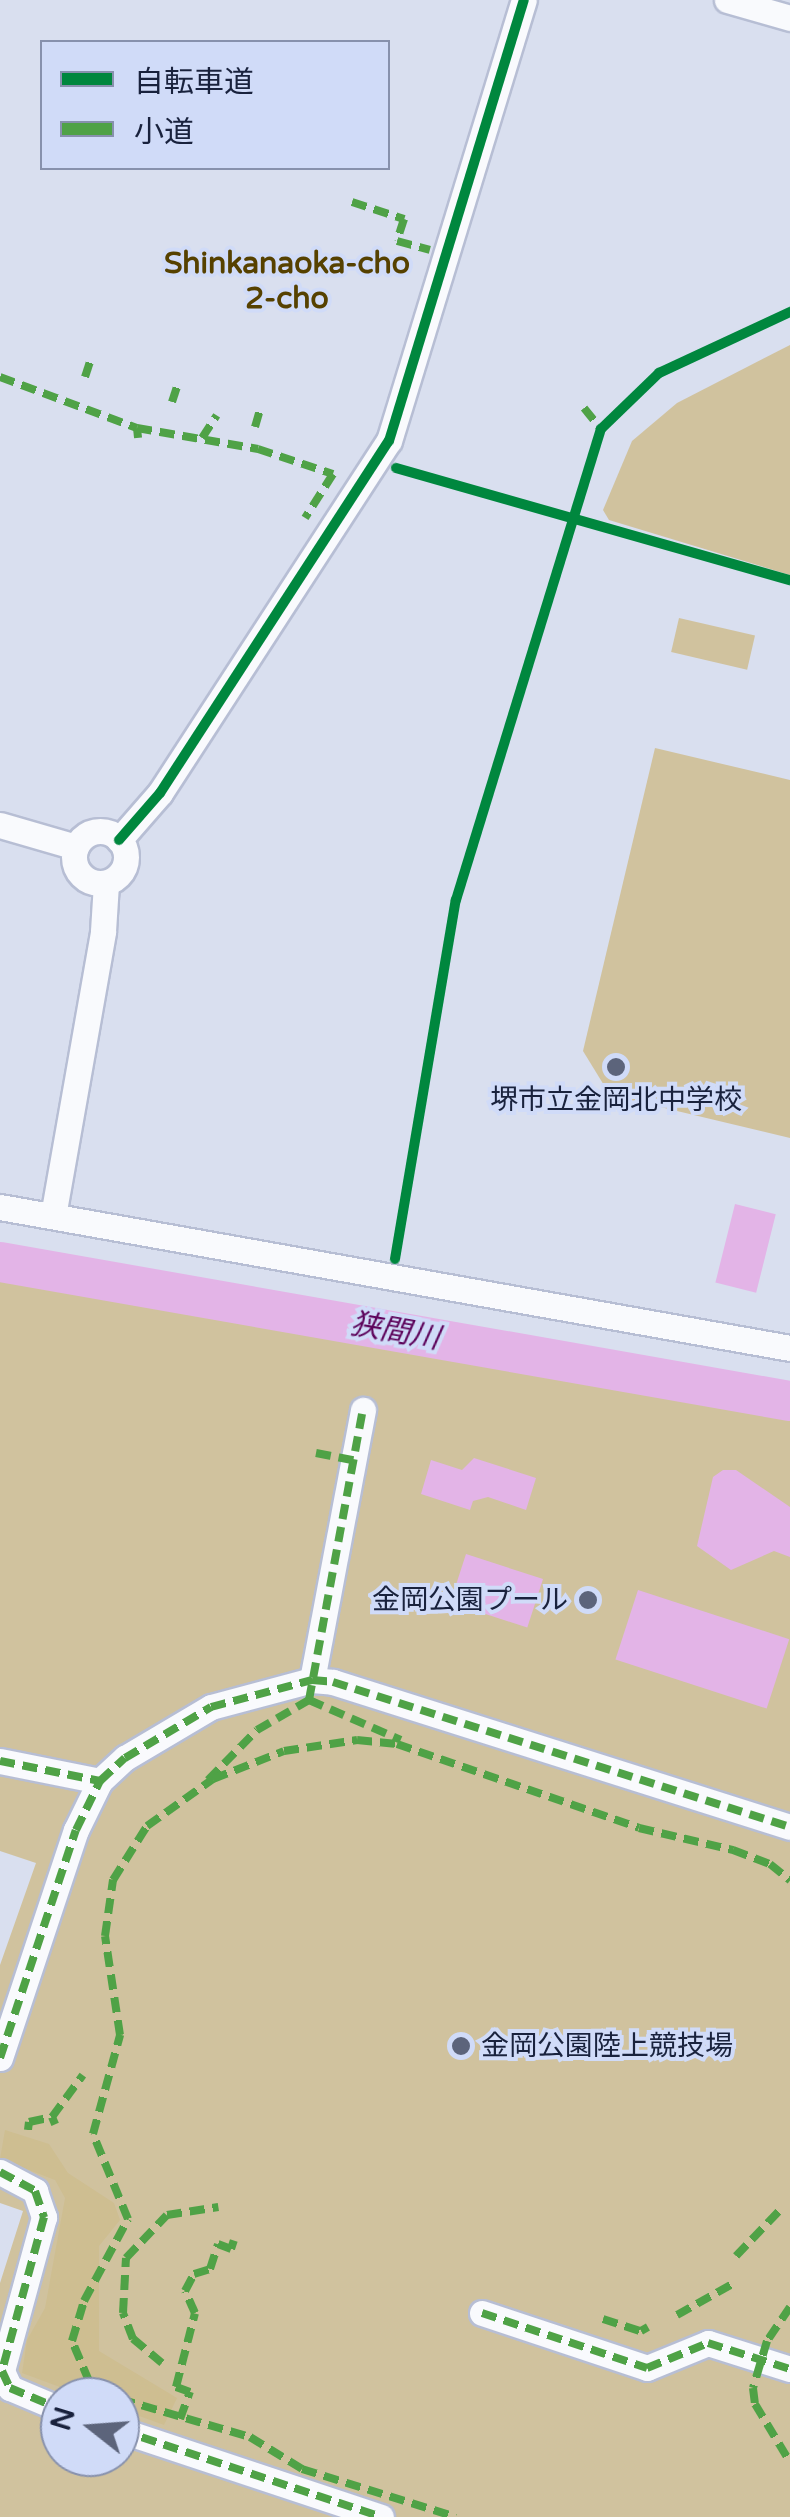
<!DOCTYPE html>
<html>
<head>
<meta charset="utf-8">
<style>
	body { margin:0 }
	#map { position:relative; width:790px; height:2517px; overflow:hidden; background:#d9dfef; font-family:"Varela Round","Noto Sans JP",sans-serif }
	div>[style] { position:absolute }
	.green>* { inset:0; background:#d0c29e; transform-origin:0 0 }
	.forest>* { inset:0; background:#cebe91 }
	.water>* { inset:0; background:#e3b4e7; transform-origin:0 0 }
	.river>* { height:40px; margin:-20px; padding:0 20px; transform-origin:20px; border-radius:20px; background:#e3b4e7 }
	.roads { filter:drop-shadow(2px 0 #b7bed4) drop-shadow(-2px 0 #b7bed4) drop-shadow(0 2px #b7bed4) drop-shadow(0 -2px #b7bed4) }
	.minor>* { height:25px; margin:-12.5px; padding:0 12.5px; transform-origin:12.5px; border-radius:12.5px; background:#f9fafd }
	.minor>.ring { margin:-12.5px; padding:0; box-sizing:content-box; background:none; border:25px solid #f9fafd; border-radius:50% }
	.quiet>* { height:8px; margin-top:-4px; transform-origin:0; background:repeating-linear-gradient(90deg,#4fa246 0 15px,transparent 0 23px) }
	.cycleway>* { height:10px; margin:-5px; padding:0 5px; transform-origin:5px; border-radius:5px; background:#00873e }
	.dots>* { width:28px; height:28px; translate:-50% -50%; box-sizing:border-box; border:5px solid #d0dbf8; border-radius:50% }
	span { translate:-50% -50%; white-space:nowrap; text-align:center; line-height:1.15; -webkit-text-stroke:8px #d0dbf8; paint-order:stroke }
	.poi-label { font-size:28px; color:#19223d }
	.right { translate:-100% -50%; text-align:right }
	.left { translate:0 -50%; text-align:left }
	.neighbourhood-label { font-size:30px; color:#564100; font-weight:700 }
	.water-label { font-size:30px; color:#5d055c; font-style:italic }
	.legend { position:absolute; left:40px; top:40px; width:350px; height:130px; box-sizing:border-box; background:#d0dbf8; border:2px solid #8791ad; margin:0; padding:12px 18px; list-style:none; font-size:30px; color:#19223d }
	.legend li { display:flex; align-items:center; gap:20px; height:50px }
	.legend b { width:50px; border:2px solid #8791ad }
	.north { position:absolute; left:40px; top:2377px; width:100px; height:100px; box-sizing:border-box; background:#d0dbf8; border:2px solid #8791ad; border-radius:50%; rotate:287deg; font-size:28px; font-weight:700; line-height:40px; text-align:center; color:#19223d }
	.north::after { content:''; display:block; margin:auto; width:35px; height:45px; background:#5c647b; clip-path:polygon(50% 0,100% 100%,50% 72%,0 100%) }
</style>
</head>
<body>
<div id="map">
	<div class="green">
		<div style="clip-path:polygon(790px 345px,790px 575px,609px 520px,603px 510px,632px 441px,677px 403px)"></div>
		<div style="left:679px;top:618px;width:78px;height:35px;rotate:13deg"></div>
		<div style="clip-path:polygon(655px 748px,790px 780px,790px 1138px,610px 1095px,583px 1051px)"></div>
		<div style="clip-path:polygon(evenodd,0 1281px,790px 1419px,790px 2517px,0 2517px,0 2283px,23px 2211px,0 2203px,0 1965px,36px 1863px,0 1851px,0 1281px,60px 2397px,120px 2397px,120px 2457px,60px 2457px,60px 2397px)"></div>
	</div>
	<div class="forest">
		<div style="clip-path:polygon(5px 2130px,49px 2144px,68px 2173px,114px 2203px,120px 2220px,99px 2246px,99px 2351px,177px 2398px,164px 2425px,120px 2409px,120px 2397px,87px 2397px,22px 2373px,27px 2340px,45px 2308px,65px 2198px,55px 2180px,0 2159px)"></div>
	</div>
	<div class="water">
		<div style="left:735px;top:1204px;width:42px;height:81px;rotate:14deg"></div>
		<div style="clip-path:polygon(474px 1458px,536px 1478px,526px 1510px,488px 1497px,473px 1501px,470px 1510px,421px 1494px,431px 1460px,462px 1470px)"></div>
		<div style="clip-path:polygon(723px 1470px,736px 1470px,790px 1507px,790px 1557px,774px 1551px,731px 1570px,697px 1546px,713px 1477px)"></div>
		<div style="left:466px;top:1554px;width:81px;height:51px;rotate:18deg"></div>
		<div style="left:638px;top:1590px;width:159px;height:73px;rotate:18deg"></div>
	</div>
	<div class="river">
		<div style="left:0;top:1262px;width:802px;rotate:9.98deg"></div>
	</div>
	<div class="roads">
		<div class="minor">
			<div style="left:727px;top:0;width:66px;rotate:15.9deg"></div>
			<div style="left:0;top:825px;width:79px;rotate:16.1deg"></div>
			<div class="ring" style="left:74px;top:831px;width:27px;height:27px"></div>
			<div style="left:119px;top:840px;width:62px;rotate:-48.9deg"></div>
			<div style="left:160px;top:793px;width:420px;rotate:-57deg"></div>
			<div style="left:389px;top:441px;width:461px;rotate:-73deg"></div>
			<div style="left:0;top:1207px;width:802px;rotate:10.12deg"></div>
			<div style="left:53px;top:1216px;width:289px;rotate:-80deg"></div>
			<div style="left:103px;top:931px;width:48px;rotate:-86.4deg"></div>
			<div style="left:312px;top:1680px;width:275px;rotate:-79.3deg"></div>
			<div style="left:0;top:1761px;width:102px;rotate:11.3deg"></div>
			<div style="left:0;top:2058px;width:240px;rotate:-71.6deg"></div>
			<div style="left:76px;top:1830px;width:55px;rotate:-63.9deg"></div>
			<div style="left:100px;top:1781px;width:34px;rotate:-43deg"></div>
			<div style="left:125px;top:1758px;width:100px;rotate:-30.7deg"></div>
			<div style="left:211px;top:1707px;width:105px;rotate:-15deg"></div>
			<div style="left:312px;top:1680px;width:21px;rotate:5deg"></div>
			<div style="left:333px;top:1682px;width:479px;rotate:17.6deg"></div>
			<div style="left:0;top:2172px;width:40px;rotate:28deg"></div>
			<div style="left:35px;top:2191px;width:28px;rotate:71deg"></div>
			<div style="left:44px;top:2217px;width:160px;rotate:105.3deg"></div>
			<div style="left:2px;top:2371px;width:19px;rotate:65deg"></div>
			<div style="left:10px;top:2388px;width:54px;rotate:22.8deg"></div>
			<div style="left:482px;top:2313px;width:174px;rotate:18.4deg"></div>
			<div style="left:647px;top:2368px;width:66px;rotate:-22.3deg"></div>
			<div style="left:708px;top:2343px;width:86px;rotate:17.6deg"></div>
			<div style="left:120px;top:2430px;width:275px;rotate:18.4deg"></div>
		</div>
	</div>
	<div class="quiet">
		<div style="left:352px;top:202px;width:55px;rotate:18.1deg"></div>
		<div style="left:404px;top:219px;width:23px;rotate:108deg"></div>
		<div style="left:397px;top:241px;width:34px;rotate:15deg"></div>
		<div style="left:0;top:377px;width:146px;rotate:20.4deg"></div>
		<div style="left:137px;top:428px;width:10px;rotate:84deg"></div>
		<div style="left:85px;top:377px;width:20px;rotate:-72deg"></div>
		<div style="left:172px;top:402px;width:20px;rotate:-72deg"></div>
		<div style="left:584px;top:408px;width:27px;rotate:51deg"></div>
		<div style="left:255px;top:427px;width:19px;rotate:-74deg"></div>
		<div style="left:137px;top:428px;width:123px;rotate:9.8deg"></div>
		<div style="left:258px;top:449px;width:79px;rotate:18.4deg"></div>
		<div style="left:333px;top:474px;width:52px;rotate:122.5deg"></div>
		<div style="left:202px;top:438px;width:27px;rotate:-57deg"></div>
		<div style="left:316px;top:1453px;width:38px;rotate:11deg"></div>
		<div style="left:309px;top:1700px;width:100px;rotate:23.5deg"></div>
		<div style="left:0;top:1761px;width:102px;rotate:11.3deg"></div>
		<div style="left:208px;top:1780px;width:70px;rotate:-45.6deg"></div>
		<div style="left:257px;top:1730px;width:60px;rotate:-30deg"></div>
		<div style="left:309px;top:1700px;width:295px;rotate:-79.5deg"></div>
		<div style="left:0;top:2058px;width:240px;rotate:-71.6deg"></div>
		<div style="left:76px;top:1830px;width:55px;rotate:-63.9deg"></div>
		<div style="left:100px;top:1781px;width:34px;rotate:-43deg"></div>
		<div style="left:125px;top:1758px;width:100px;rotate:-30.7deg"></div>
		<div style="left:211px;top:1707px;width:105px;rotate:-15deg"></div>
		<div style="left:312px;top:1680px;width:21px;rotate:5deg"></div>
		<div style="left:333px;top:1682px;width:479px;rotate:17.6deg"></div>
		<div style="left:52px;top:2117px;width:52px;rotate:-53.6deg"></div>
		<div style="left:28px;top:2130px;width:8px;rotate:-83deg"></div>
		<div style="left:29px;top:2122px;width:24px;rotate:-12deg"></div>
		<div style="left:52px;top:2117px;width:8px;rotate:67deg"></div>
		<div style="left:0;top:2172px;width:40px;rotate:28deg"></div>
		<div style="left:35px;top:2191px;width:28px;rotate:71deg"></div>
		<div style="left:44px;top:2217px;width:160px;rotate:105.3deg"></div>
		<div style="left:2px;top:2371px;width:19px;rotate:65deg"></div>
		<div style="left:10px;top:2388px;width:54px;rotate:22.8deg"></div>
		<div style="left:736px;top:2256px;width:64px;rotate:-46.3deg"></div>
		<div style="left:790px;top:2307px;width:41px;rotate:124.1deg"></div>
		<div style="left:767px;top:2341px;width:49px;rotate:106.6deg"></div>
		<div style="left:753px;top:2388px;width:16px;rotate:83deg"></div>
		<div style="left:755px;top:2404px;width:68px;rotate:58.9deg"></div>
		<div style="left:482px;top:2313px;width:174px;rotate:18.4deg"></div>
		<div style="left:647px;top:2368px;width:66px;rotate:-22.3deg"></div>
		<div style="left:708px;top:2343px;width:86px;rotate:17.6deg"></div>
		<div style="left:677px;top:2315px;width:68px;rotate:-29.2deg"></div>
		<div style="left:603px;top:2319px;width:40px;rotate:18deg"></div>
		<div style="left:641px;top:2331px;width:8px;rotate:-30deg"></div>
		<div style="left:162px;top:2363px;width:38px;rotate:-140deg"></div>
		<div style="left:133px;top:2339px;width:28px;rotate:-111deg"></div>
		<div style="left:123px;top:2313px;width:55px;rotate:-86.9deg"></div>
		<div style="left:126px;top:2258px;width:59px;rotate:-46.4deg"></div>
		<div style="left:167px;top:2215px;width:52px;rotate:-8.9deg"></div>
		<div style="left:114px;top:2397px;width:30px;rotate:-147deg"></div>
		<div style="left:89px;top:2381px;width:43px;rotate:-113deg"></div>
		<div style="left:72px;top:2341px;width:42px;rotate:-73.3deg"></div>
		<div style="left:84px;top:2301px;width:93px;rotate:-61.8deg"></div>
		<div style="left:128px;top:2219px;width:92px;rotate:-112.4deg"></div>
		<div style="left:93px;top:2134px;width:103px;rotate:-74.7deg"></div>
		<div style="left:120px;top:2035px;width:100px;rotate:-98.6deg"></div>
		<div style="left:105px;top:1936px;width:57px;rotate:-81.9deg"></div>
		<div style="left:113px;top:1880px;width:64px;rotate:-57.8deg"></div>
		<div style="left:147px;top:1826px;width:81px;rotate:-35.5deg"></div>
		<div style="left:213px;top:1779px;width:76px;rotate:-21.5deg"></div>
		<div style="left:284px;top:1751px;width:74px;rotate:-8.6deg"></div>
		<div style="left:357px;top:1740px;width:40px;rotate:5.7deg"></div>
		<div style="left:397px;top:1744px;width:256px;rotate:19.1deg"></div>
		<div style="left:639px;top:1828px;width:97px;rotate:13.2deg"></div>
		<div style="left:733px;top:1850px;width:40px;rotate:21deg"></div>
		<div style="left:770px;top:1864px;width:26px;rotate:39deg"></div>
		<div style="left:120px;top:2399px;width:135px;rotate:16.3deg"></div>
		<div style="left:250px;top:2437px;width:61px;rotate:31.6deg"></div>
		<div style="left:302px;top:2469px;width:161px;rotate:17.3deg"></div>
		<div style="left:180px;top:2419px;width:29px;rotate:-70deg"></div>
		<div style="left:190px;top:2392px;width:15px;rotate:-160deg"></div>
		<div style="left:176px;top:2387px;width:76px;rotate:-75.6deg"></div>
		<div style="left:195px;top:2313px;width:24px;rotate:-114deg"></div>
		<div style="left:185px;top:2291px;width:19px;rotate:-62deg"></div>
		<div style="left:194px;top:2274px;width:17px;rotate:-17deg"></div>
		<div style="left:210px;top:2269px;width:26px;rotate:-72deg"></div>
		<div style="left:218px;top:2244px;width:14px;rotate:21deg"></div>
		<div style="left:231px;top:2249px;width:9px;rotate:-72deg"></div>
		<div style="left:120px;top:2430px;width:275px;rotate:18.4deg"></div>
	</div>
	<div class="cycleway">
		<div style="left:396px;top:468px;width:410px;rotate:15.9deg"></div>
		<div style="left:119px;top:840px;width:62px;rotate:-48.9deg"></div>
		<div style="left:160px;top:793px;width:420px;rotate:-57deg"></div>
		<div style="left:389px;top:441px;width:461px;rotate:-73deg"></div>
		<div style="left:395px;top:1259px;width:364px;rotate:-80.4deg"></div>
		<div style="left:456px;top:900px;width:493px;rotate:-72.9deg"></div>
		<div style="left:601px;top:429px;width:81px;rotate:-44deg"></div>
		<div style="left:659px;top:373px;width:145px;rotate:-25deg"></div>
	</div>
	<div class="dots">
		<div style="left:616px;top:1067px;background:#5c647b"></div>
		<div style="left:588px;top:1600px;background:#5c647b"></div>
		<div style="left:461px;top:2046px;background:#5c647b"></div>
	</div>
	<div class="poi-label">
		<span style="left:616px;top:1100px">堺市立金岡北中学校</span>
		<span class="right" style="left:568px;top:1600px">金岡公園プール</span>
		<span class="left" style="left:481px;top:2046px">金岡公園陸上競技場</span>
	</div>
	<div class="neighbourhood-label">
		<span style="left:287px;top:281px">Shinkanaoka-cho<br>2-cho</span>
	</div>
	<div class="water-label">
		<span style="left:395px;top:1332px;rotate:10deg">狭間川</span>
	</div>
	<ul class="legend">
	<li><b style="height:12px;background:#00873e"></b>自転車道</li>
	<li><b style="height:12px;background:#4fa246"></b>小道</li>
	</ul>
	<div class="north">N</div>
</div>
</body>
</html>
